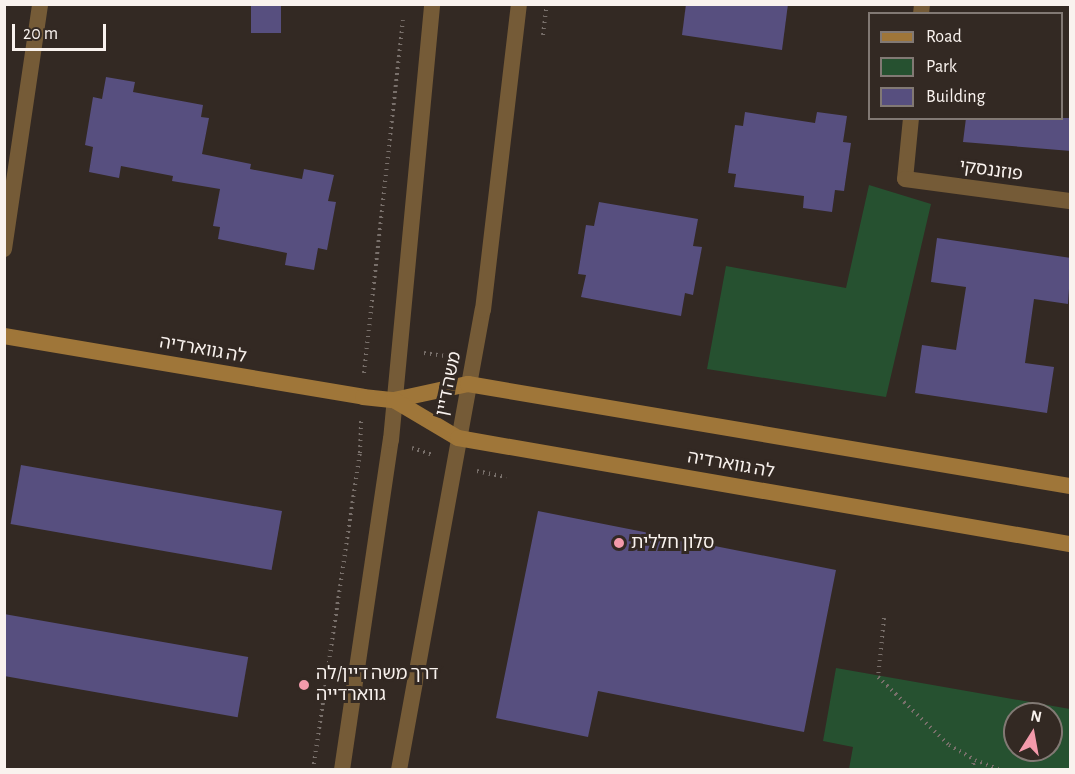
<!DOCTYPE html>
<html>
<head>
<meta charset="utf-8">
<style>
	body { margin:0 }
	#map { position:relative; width:1075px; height:774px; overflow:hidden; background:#332923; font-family:"Alegreya Sans","Noto Sans Hebrew",sans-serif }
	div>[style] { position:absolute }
	.green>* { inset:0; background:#265130 }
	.building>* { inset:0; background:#574f7f; transform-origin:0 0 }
	.path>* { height:4px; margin-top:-2px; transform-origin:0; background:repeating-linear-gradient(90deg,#79706b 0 1.5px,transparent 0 6px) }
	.minor>* { height:16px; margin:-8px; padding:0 8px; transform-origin:8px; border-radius:8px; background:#755b37 }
	.tertiary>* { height:16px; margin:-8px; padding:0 8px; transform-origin:8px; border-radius:8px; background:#755b37 }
	.secondary>* { height:16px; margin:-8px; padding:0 8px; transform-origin:8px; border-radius:8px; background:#9f7639 }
	.dots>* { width:16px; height:16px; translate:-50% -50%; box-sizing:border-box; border:3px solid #332923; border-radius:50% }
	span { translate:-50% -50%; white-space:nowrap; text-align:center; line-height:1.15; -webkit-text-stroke:6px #332923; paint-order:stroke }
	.street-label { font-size:18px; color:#f9f2ee }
	.poi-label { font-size:18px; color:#f9f2ee }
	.left { translate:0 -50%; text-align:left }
	.frame { position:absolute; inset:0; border:6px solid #f9f2ee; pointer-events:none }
	.legend { position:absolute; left:868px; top:12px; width:195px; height:108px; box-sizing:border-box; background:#332923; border:2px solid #827974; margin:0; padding:8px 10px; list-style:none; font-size:18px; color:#f9f2ee }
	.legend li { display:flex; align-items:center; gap:12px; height:30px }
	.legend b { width:30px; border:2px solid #827974 }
	.north { position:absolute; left:1003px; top:702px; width:60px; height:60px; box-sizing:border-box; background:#332923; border:2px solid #827974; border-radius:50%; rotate:11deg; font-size:16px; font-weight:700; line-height:24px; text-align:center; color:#f9f2ee }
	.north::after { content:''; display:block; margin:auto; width:21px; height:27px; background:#f39aab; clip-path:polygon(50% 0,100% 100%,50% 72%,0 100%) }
	.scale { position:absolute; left:12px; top:24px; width:94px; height:27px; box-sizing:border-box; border:3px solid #f9f2ee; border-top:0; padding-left:8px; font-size:18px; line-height:21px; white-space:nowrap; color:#f9f2ee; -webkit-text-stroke:4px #332923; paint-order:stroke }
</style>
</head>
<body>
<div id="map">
	<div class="green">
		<div style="clip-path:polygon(869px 185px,931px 204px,886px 397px,707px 369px,726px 266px,846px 288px)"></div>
		<div style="clip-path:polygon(evenodd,836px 668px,1070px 709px,1070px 769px,849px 769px,853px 747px,823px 741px,836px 668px,1015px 714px,1051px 714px,1051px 750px,1015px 750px,1015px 714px)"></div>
	</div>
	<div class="building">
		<div style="left:251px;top:4px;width:30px;height:29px"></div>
		<div style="clip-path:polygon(686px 4px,788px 4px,782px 50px,682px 35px)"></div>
		<div style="clip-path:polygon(106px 77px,135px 82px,133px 92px,203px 105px,201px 117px,209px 118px,202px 154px,251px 164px,250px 169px,302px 179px,304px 169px,334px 175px,328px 201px,336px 202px,327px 250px,318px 248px,314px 270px,285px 265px,287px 253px,218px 239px,220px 227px,213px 226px,220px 189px,172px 181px,173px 176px,121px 166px,119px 178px,89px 172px,93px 147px,85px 145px,93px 97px,102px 99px)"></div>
		<div style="clip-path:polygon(745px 112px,815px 123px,817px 112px,847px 116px,843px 142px,851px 143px,844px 191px,835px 190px,832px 212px,803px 208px,804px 196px,734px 187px,736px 174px,728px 173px,735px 125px,743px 126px)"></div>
		<div style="clip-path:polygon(966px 118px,1071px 118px,1071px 151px,963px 142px)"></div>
		<div style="clip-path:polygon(599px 202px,698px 219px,693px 246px,702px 247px,693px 295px,685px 293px,681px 316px,581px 297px,586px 275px,578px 274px,586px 225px,594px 226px)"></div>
		<div style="clip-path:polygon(937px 238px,1071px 258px,1068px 304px,1034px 299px,1025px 363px,1054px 367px,1047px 413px,915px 393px,922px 345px,956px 350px,966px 287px,931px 282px)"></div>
		<div style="left:21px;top:465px;width:265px;height:60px;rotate:10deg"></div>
		<div style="clip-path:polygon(538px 511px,836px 570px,804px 732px,598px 691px,588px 737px,496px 718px)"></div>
		<div style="left:4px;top:614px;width:248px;height:61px;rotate:10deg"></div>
	</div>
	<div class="path">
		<div style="left:543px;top:35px;width:31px;rotate:-83deg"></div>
		<div style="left:424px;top:353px;width:28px;rotate:8deg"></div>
		<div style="left:364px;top:373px;width:355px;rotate:-83.7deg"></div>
		<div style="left:412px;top:448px;width:22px;rotate:18deg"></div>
		<div style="left:477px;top:471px;width:30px;rotate:12deg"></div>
		<div style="left:884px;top:618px;width:59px;rotate:95.8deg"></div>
		<div style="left:878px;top:677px;width:98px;rotate:43.8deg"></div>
		<div style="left:949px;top:745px;width:30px;rotate:30deg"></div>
		<div style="left:975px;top:760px;width:28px;rotate:21deg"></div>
		<div style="left:313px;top:770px;width:320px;rotate:-81.6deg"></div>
		<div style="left:360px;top:453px;width:33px;rotate:-88deg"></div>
		<div style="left:971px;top:770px;width:11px;rotate:-68deg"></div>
	</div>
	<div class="minor">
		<div style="left:921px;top:14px;width:10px;rotate:-84deg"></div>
		<div style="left:911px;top:118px;width:61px;rotate:95.6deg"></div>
		<div style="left:905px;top:179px;width:166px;rotate:7.6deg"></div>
		<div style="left:4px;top:249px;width:248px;rotate:-81.6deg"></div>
	</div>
	<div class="tertiary">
		<div style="left:342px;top:770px;width:334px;rotate:-81.6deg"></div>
		<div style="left:391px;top:440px;width:438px;rotate:-84.6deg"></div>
		<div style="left:399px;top:770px;width:468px;rotate:-79.7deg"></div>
		<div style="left:483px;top:310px;width:308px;rotate:-83.3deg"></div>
	</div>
	<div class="secondary">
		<div style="left:4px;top:336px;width:364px;rotate:9.6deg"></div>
		<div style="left:363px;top:397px;width:31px;rotate:6deg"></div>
		<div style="left:394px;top:400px;width:76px;rotate:-12.2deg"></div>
		<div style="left:468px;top:384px;width:611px;rotate:9.62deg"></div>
		<div style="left:394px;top:400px;width:74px;rotate:30.7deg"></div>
		<div style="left:458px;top:438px;width:621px;rotate:9.83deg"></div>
	</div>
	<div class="dots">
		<div style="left:619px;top:543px;background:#f39aab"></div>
		<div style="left:304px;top:685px;background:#f39aab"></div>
	</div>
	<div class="street-label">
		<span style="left:991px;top:171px;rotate:8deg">פוזננסקי</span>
		<span style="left:203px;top:350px;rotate:10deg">לה גווארדיה</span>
		<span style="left:449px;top:384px;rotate:-78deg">משה דיין</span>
		<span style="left:731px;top:465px;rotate:10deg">לה גווארדיה</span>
	</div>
	<div class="poi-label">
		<span class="left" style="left:631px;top:543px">סלון חללית</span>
		<span class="left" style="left:316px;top:685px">דרך משה דיין/לה<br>גווארדייה</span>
	</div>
	<div class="frame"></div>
	<ul class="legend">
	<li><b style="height:8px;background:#9f7639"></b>Road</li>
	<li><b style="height:16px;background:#265130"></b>Park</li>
	<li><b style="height:16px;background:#574f7f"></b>Building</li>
	</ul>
	<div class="north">N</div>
	<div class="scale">20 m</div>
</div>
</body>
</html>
